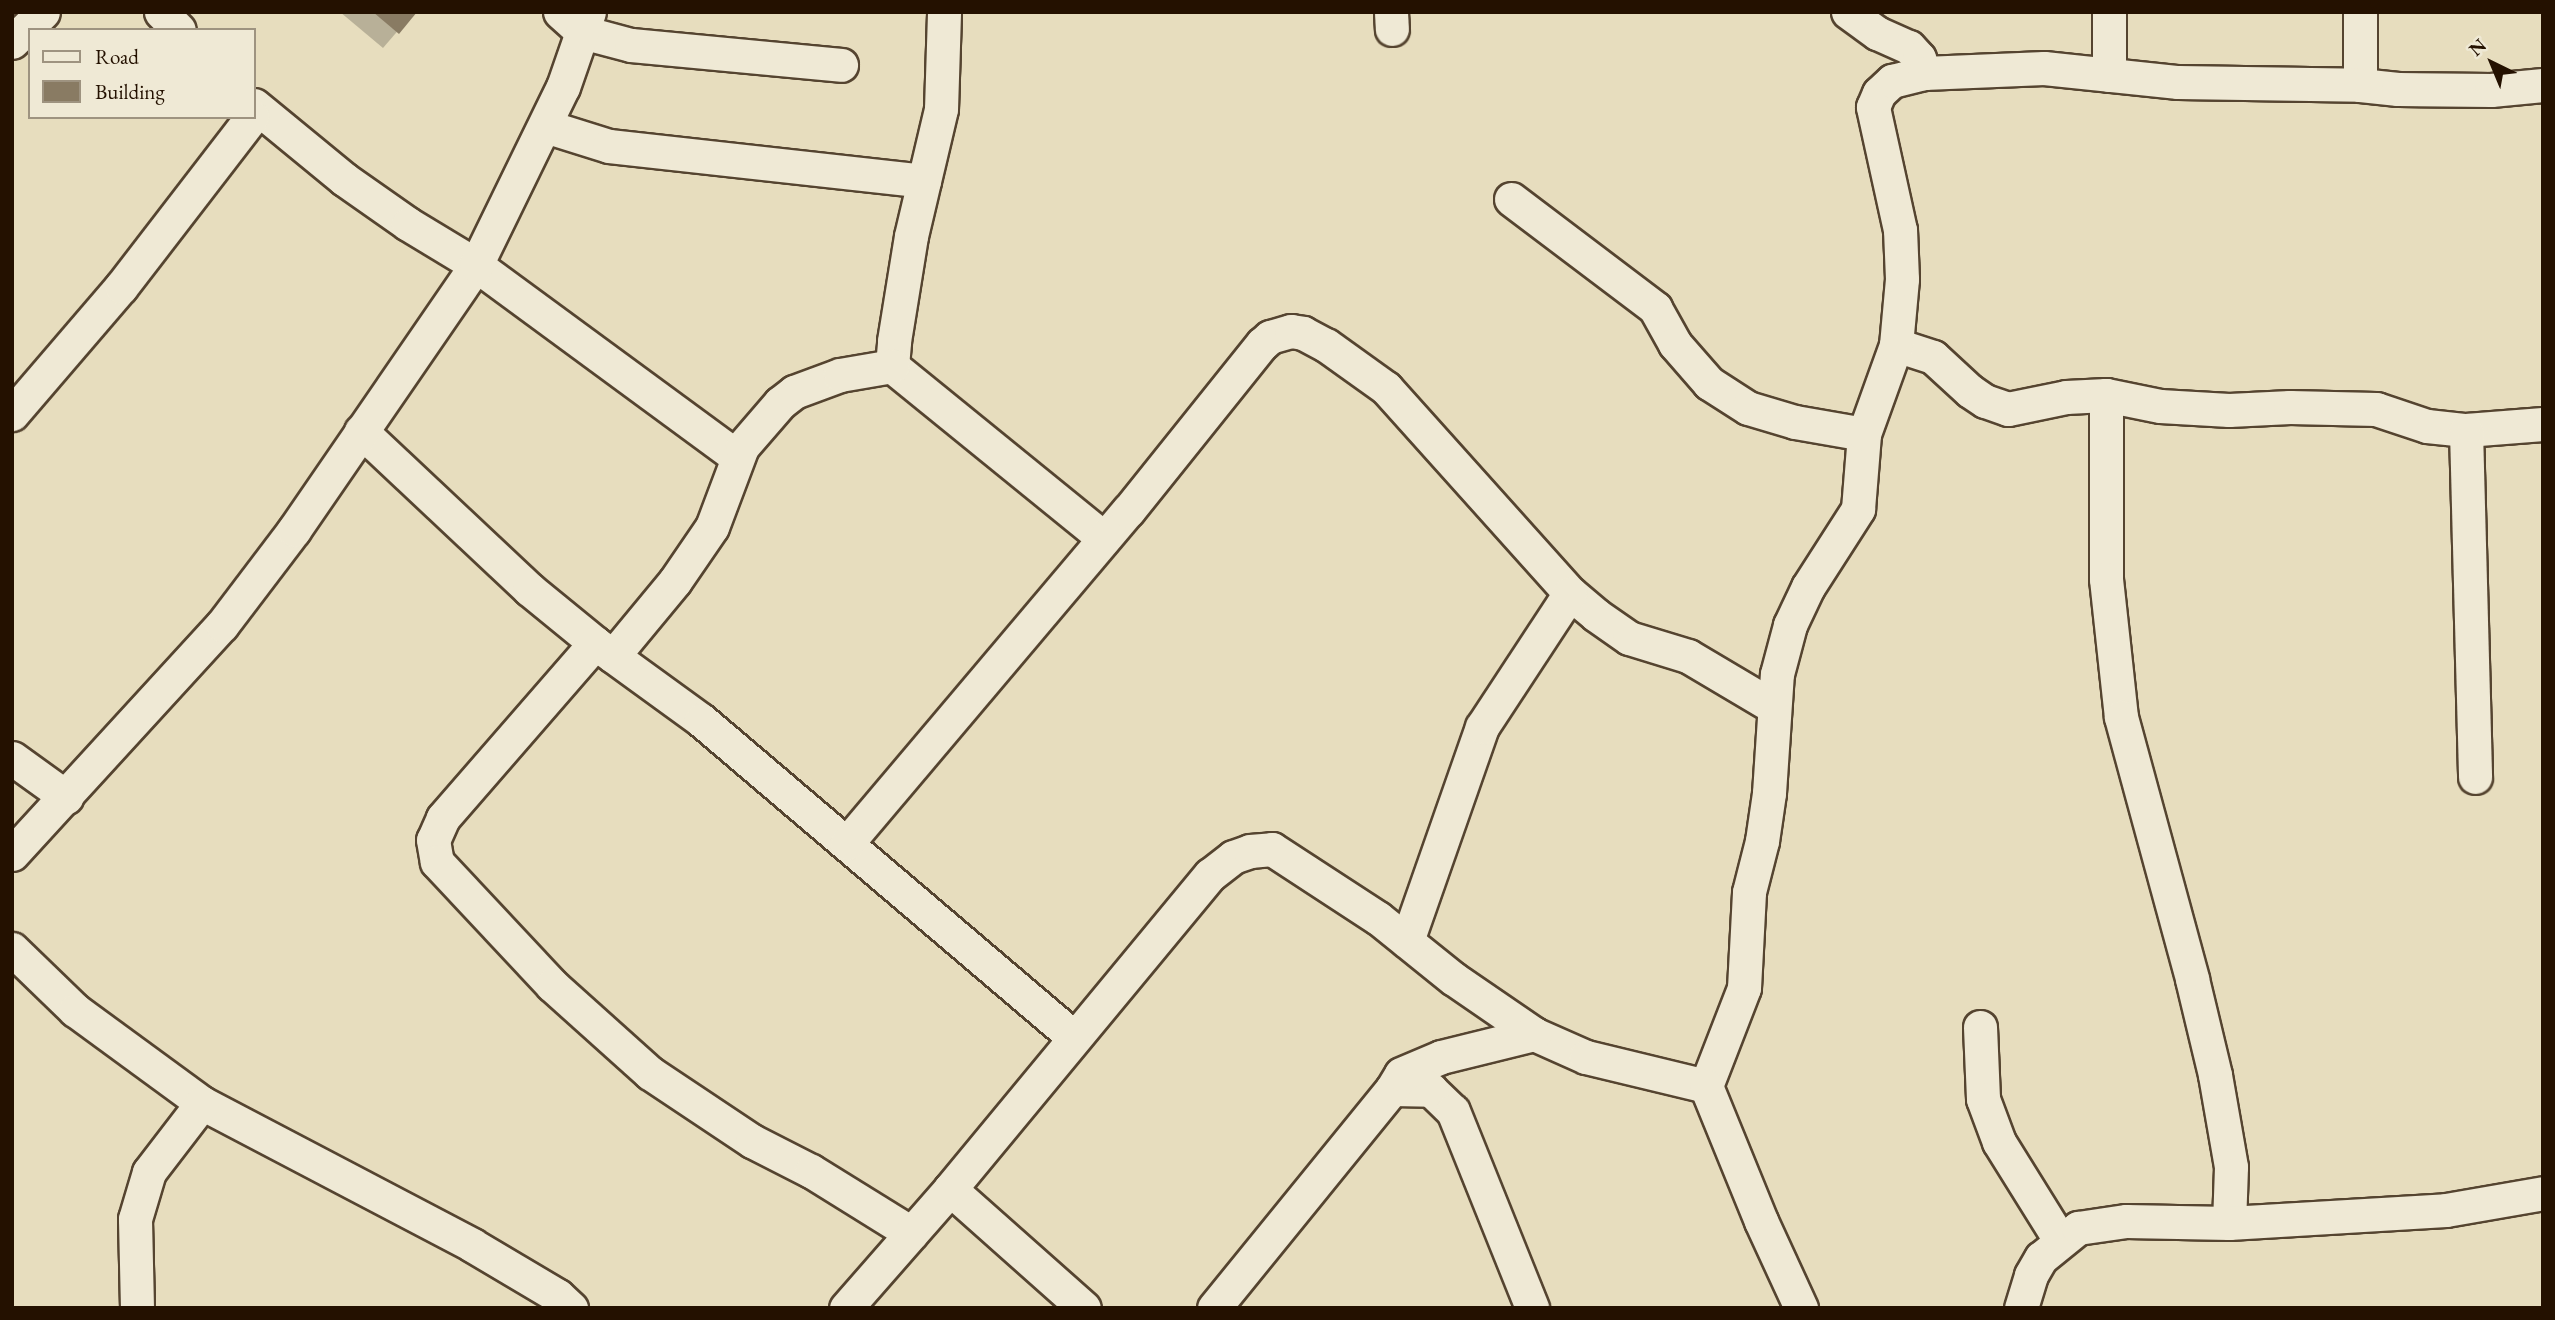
<!DOCTYPE html>
<html>
<head>
<meta charset="utf-8">
<style>
	body { margin:0 }
	#map { position:relative; width:2555px; height:1320px; overflow:hidden; background:#e7ddbe; font-family:"EB Garamond",serif }
	div>[style] { position:absolute }
	.shadow>* { inset:0; background:#0003 }
	.building>* { inset:0; background:#897b63 }
	.roads { filter:drop-shadow(2px 0 #554430) drop-shadow(-2px 0 #554430) drop-shadow(0 2px #554430) drop-shadow(0 -2px #554430) }
	.minor>* { height:33px; margin:-16.5px; padding:0 16.5px; transform-origin:16.5px; border-radius:16.5px; background:#efe9d5 }
	span { translate:-50% -50%; white-space:nowrap; text-align:center; line-height:1.15; -webkit-text-stroke:7px #efe9d5; paint-order:stroke }
	.frame { position:absolute; inset:0; border:14px solid #241100; pointer-events:none }
	.legend { position:absolute; left:28px; top:28px; width:228px; height:91px; box-sizing:border-box; background:#efe9d5; border:2px solid #9e9380; margin:0; padding:9px 12px; list-style:none; font-size:21px; color:#241100 }
	.legend li { display:flex; align-items:center; gap:14px; height:35px }
	.legend b { width:35px; border:2px solid #9e9380 }
	.north { position:absolute; left:2457px; top:28px; width:70px; height:70px; -webkit-text-stroke:5px #efe9d5; paint-order:stroke; rotate:317deg; font-size:19px; font-weight:700; line-height:28px; text-align:center; color:#241100 }
	.north::after { content:''; display:block; margin:auto; width:24px; height:32px; background:#241100; clip-path:polygon(50% 0,100% 100%,50% 72%,0 100%) }
</style>
</head>
<body>
<div id="map">
	<div class="shadow">
		<div style="clip-path:polygon(340px 12px,414px 12px,383px 48px)"></div>
	</div>
	<div class="building">
		<div style="clip-path:polygon(373px 12px,417px 12px,399px 34px)"></div>
	</div>
	<div class="roads">
		<div class="minor">
			<div style="left:161px;top:12px;width:25px;rotate:45deg"></div>
			<div style="left:560px;top:12px;width:30px;rotate:42deg"></div>
			<div style="left:582px;top:32px;width:51px;rotate:14.9deg"></div>
			<div style="left:631px;top:45px;width:211px;rotate:5.4deg"></div>
			<div style="left:1391px;top:12px;width:17px;rotate:87deg"></div>
			<div style="left:1848px;top:12px;width:36px;rotate:36deg"></div>
			<div style="left:1877px;top:33px;width:35px;rotate:24deg"></div>
			<div style="left:1909px;top:47px;width:15px;rotate:48deg"></div>
			<div style="left:1919px;top:58px;width:16px;rotate:72deg"></div>
			<div style="left:2109px;top:12px;width:63px;rotate:90deg"></div>
			<div style="left:2360px;top:12px;width:73px;rotate:90deg"></div>
			<div style="left:12px;top:42px;width:43px;rotate:-44.1deg"></div>
			<div style="left:254px;top:105px;width:117px;rotate:39.4deg"></div>
			<div style="left:344px;top:179px;width:78px;rotate:35.1deg"></div>
			<div style="left:408px;top:224px;width:79px;rotate:31.1deg"></div>
			<div style="left:476px;top:265px;width:324px;rotate:36.3deg"></div>
			<div style="left:545px;top:126px;width:67px;rotate:17.4deg"></div>
			<div style="left:609px;top:146px;width:317px;rotate:6.3deg"></div>
			<div style="left:1511px;top:199px;width:181px;rotate:37.1deg"></div>
			<div style="left:1655px;top:308px;width:41px;rotate:60.9deg"></div>
			<div style="left:1675px;top:344px;width:52px;rotate:48.9deg"></div>
			<div style="left:1709px;top:383px;width:46px;rotate:32.7deg"></div>
			<div style="left:1748px;top:408px;width:49px;rotate:16.6deg"></div>
			<div style="left:1795px;top:422px;width:70px;rotate:9.9deg"></div>
			<div style="left:1896px;top:345px;width:39px;rotate:18deg"></div>
			<div style="left:1933px;top:357px;width:50px;rotate:42.6deg"></div>
			<div style="left:1970px;top:391px;width:18px;rotate:34deg"></div>
			<div style="left:1985px;top:401px;width:24px;rotate:19deg"></div>
			<div style="left:2008px;top:409px;width:59px;rotate:-11.7deg"></div>
			<div style="left:2066px;top:397px;width:40px;rotate:-2.9deg"></div>
			<div style="left:2106px;top:395px;width:55px;rotate:11.5deg"></div>
			<div style="left:2160px;top:406px;width:69px;rotate:3.3deg"></div>
			<div style="left:2229px;top:410px;width:61px;rotate:-2.8deg"></div>
			<div style="left:2290px;top:407px;width:86px;rotate:1.3deg"></div>
			<div style="left:2376px;top:409px;width:54px;rotate:18.4deg"></div>
			<div style="left:2427px;top:426px;width:39px;rotate:6deg"></div>
			<div style="left:2466px;top:430px;width:77px;rotate:-4.5deg"></div>
			<div style="left:892px;top:366px;width:25px;rotate:-85deg"></div>
			<div style="left:894px;top:341px;width:106px;rotate:-80.8deg"></div>
			<div style="left:911px;top:236px;width:130px;rotate:-76.7deg"></div>
			<div style="left:941px;top:109px;width:97px;rotate:-88.2deg"></div>
			<div style="left:892px;top:366px;width:273px;rotate:39.1deg"></div>
			<div style="left:2106px;top:395px;width:184px;rotate:90deg"></div>
			<div style="left:2106px;top:579px;width:139px;rotate:83.8deg"></div>
			<div style="left:2121px;top:717px;width:271px;rotate:74.8deg"></div>
			<div style="left:2192px;top:979px;width:99px;rotate:76.5deg"></div>
			<div style="left:2215px;top:1075px;width:93px;rotate:80.1deg"></div>
			<div style="left:2231px;top:1167px;width:56px;rotate:92deg"></div>
			<div style="left:12px;top:414px;width:167px;rotate:-49.4deg"></div>
			<div style="left:121px;top:287px;width:215px;rotate:-52.4deg"></div>
			<div style="left:2466px;top:430px;width:347px;rotate:88.5deg"></div>
			<div style="left:361px;top:431px;width:231px;rotate:43.2deg"></div>
			<div style="left:529px;top:589px;width:85px;rotate:39.3deg"></div>
			<div style="left:595px;top:643px;width:131px;rotate:36deg"></div>
			<div style="left:701px;top:720px;width:490px;rotate:40.4deg"></div>
			<div style="left:595px;top:643px;width:232px;rotate:131deg"></div>
			<div style="left:443px;top:818px;width:24px;rotate:114deg"></div>
			<div style="left:433px;top:840px;width:22px;rotate:80deg"></div>
			<div style="left:437px;top:862px;width:168px;rotate:46.9deg"></div>
			<div style="left:552px;top:985px;width:132px;rotate:41.9deg"></div>
			<div style="left:650px;top:1073px;width:123px;rotate:33.7deg"></div>
			<div style="left:752px;top:1141px;width:66px;rotate:27deg"></div>
			<div style="left:811px;top:1171px;width:118px;rotate:31.8deg"></div>
			<div style="left:613px;top:656px;width:97px;rotate:-50.4deg"></div>
			<div style="left:675px;top:581px;width:65px;rotate:-55.6deg"></div>
			<div style="left:712px;top:527px;width:85px;rotate:-69.4deg"></div>
			<div style="left:742px;top:447px;width:58px;rotate:-49.2deg"></div>
			<div style="left:780px;top:403px;width:18px;rotate:-38deg"></div>
			<div style="left:794px;top:392px;width:49px;rotate:-20.3deg"></div>
			<div style="left:840px;top:375px;width:53px;rotate:-9.8deg"></div>
			<div style="left:12px;top:758px;width:67px;rotate:35.8deg"></div>
			<div style="left:847px;top:843px;width:435px;rotate:-49.8deg"></div>
			<div style="left:1128px;top:511px;width:214px;rotate:-51.3deg"></div>
			<div style="left:1262px;top:344px;width:11px;rotate:-41deg"></div>
			<div style="left:1270px;top:337px;width:22px;rotate:-16deg"></div>
			<div style="left:1291px;top:331px;width:12px;rotate:9deg"></div>
			<div style="left:1303px;top:333px;width:26px;rotate:28deg"></div>
			<div style="left:1326px;top:345px;width:74px;rotate:35.6deg"></div>
			<div style="left:1386px;top:388px;width:275px;rotate:48.1deg"></div>
			<div style="left:1570px;top:593px;width:34px;rotate:40deg"></div>
			<div style="left:1596px;top:615px;width:40px;rotate:34.9deg"></div>
			<div style="left:1629px;top:638px;width:62px;rotate:17deg"></div>
			<div style="left:1688px;top:656px;width:100px;rotate:30.7deg"></div>
			<div style="left:12px;top:854px;width:311px;rotate:-47.5deg"></div>
			<div style="left:222px;top:625px;width:119px;rotate:-52.8deg"></div>
			<div style="left:294px;top:530px;width:321px;rotate:-55.5deg"></div>
			<div style="left:476px;top:265px;width:198px;rotate:-64deg"></div>
			<div style="left:563px;top:87px;width:79px;rotate:-70.9deg"></div>
			<div style="left:1407px;top:941px;width:227px;rotate:-70.7deg"></div>
			<div style="left:1482px;top:727px;width:160px;rotate:-56.7deg"></div>
			<div style="left:12px;top:949px;width:88px;rotate:44.1deg"></div>
			<div style="left:75px;top:1010px;width:157px;rotate:36.2deg"></div>
			<div style="left:202px;top:1103px;width:305px;rotate:27.7deg"></div>
			<div style="left:472px;top:1245px;width:100px;rotate:30.7deg"></div>
			<div style="left:558px;top:1296px;width:18px;rotate:43deg"></div>
			<div style="left:1980px;top:1027px;width:72px;rotate:87.6deg"></div>
			<div style="left:1983px;top:1099px;width:46px;rotate:69.6deg"></div>
			<div style="left:1999px;top:1142px;width:115px;rotate:58.1deg"></div>
			<div style="left:1706px;top:1086px;width:105px;rotate:-68.8deg"></div>
			<div style="left:1744px;top:988px;width:96px;rotate:-87deg"></div>
			<div style="left:1749px;top:892px;width:53px;rotate:-75.7deg"></div>
			<div style="left:1762px;top:841px;width:49px;rotate:-81.7deg"></div>
			<div style="left:1769px;top:793px;width:119px;rotate:-86.2deg"></div>
			<div style="left:1777px;top:674px;width:51px;rotate:-75.1deg"></div>
			<div style="left:1790px;top:625px;width:42px;rotate:-64.7deg"></div>
			<div style="left:1808px;top:587px;width:93px;rotate:-57.3deg"></div>
			<div style="left:1858px;top:509px;width:75px;rotate:-85.4deg"></div>
			<div style="left:1864px;top:434px;width:95px;rotate:-70.2deg"></div>
			<div style="left:1896px;top:345px;width:66px;rotate:-84.8deg"></div>
			<div style="left:1902px;top:279px;width:49px;rotate:-92.3deg"></div>
			<div style="left:1900px;top:230px;width:126px;rotate:-102.4deg"></div>
			<div style="left:1873px;top:107px;width:15px;rotate:-67deg"></div>
			<div style="left:1879px;top:93px;width:18px;rotate:-43deg"></div>
			<div style="left:1892px;top:81px;width:33px;rotate:-14deg"></div>
			<div style="left:1924px;top:73px;width:120px;rotate:-2.4deg"></div>
			<div style="left:2044px;top:68px;width:135px;rotate:6deg"></div>
			<div style="left:2178px;top:82px;width:182px;rotate:0.9deg"></div>
			<div style="left:2360px;top:85px;width:38px;rotate:6deg"></div>
			<div style="left:2398px;top:89px;width:93px;rotate:0.6deg"></div>
			<div style="left:2491px;top:90px;width:52px;rotate:-5.5deg"></div>
			<div style="left:1392px;top:1089px;width:39px;rotate:1deg"></div>
			<div style="left:1431px;top:1090px;width:30px;rotate:44deg"></div>
			<div style="left:1453px;top:1111px;width:212px;rotate:68.1deg"></div>
			<div style="left:950px;top:1189px;width:179px;rotate:41.6deg"></div>
			<div style="left:137px;top:1308px;width:89px;rotate:-91.3deg"></div>
			<div style="left:135px;top:1219px;width:49px;rotate:-73.4deg"></div>
			<div style="left:149px;top:1172px;width:87px;rotate:-52.5deg"></div>
			<div style="left:846px;top:1308px;width:158px;rotate:-48.8deg"></div>
			<div style="left:950px;top:1189px;width:408px;rotate:-50.4deg"></div>
			<div style="left:1210px;top:875px;width:29px;rotate:-38deg"></div>
			<div style="left:1233px;top:857px;width:18px;rotate:-19deg"></div>
			<div style="left:1250px;top:851px;width:22px;rotate:-5deg"></div>
			<div style="left:1272px;top:849px;width:126px;rotate:33.1deg"></div>
			<div style="left:1378px;top:918px;width:97px;rotate:38.8deg"></div>
			<div style="left:1454px;top:979px;width:97px;rotate:34.5deg"></div>
			<div style="left:1534px;top:1034px;width:57px;rotate:23.9deg"></div>
			<div style="left:1586px;top:1057px;width:123px;rotate:13.6deg"></div>
			<div style="left:1706px;top:1086px;width:146px;rotate:67.8deg"></div>
			<div style="left:1761px;top:1221px;width:96px;rotate:65.3deg"></div>
			<div style="left:1214px;top:1308px;width:282px;rotate:-50.9deg"></div>
			<div style="left:1392px;top:1089px;width:17px;rotate:-59deg"></div>
			<div style="left:1401px;top:1074px;width:43px;rotate:-23deg"></div>
			<div style="left:1441px;top:1057px;width:96px;rotate:-13.9deg"></div>
			<div style="left:2021px;top:1308px;width:34px;rotate:-73deg"></div>
			<div style="left:2031px;top:1275px;width:20px;rotate:-60deg"></div>
			<div style="left:2041px;top:1258px;width:48px;rotate:-39deg"></div>
			<div style="left:2078px;top:1228px;width:49px;rotate:-8.3deg"></div>
			<div style="left:2126px;top:1221px;width:103px;rotate:1.1deg"></div>
			<div style="left:2229px;top:1223px;width:217px;rotate:-3.4deg"></div>
			<div style="left:2446px;top:1210px;width:98px;rotate:-9.9deg"></div>
		</div>
	</div>
	<div class="frame"></div>
	<ul class="legend">
	<li><b style="height:9px;background:#efe9d5"></b>Road</li>
	<li><b style="height:19px;background:#897b63"></b>Building</li>
	</ul>
	<div class="north">N</div>
</div>
</body>
</html>
